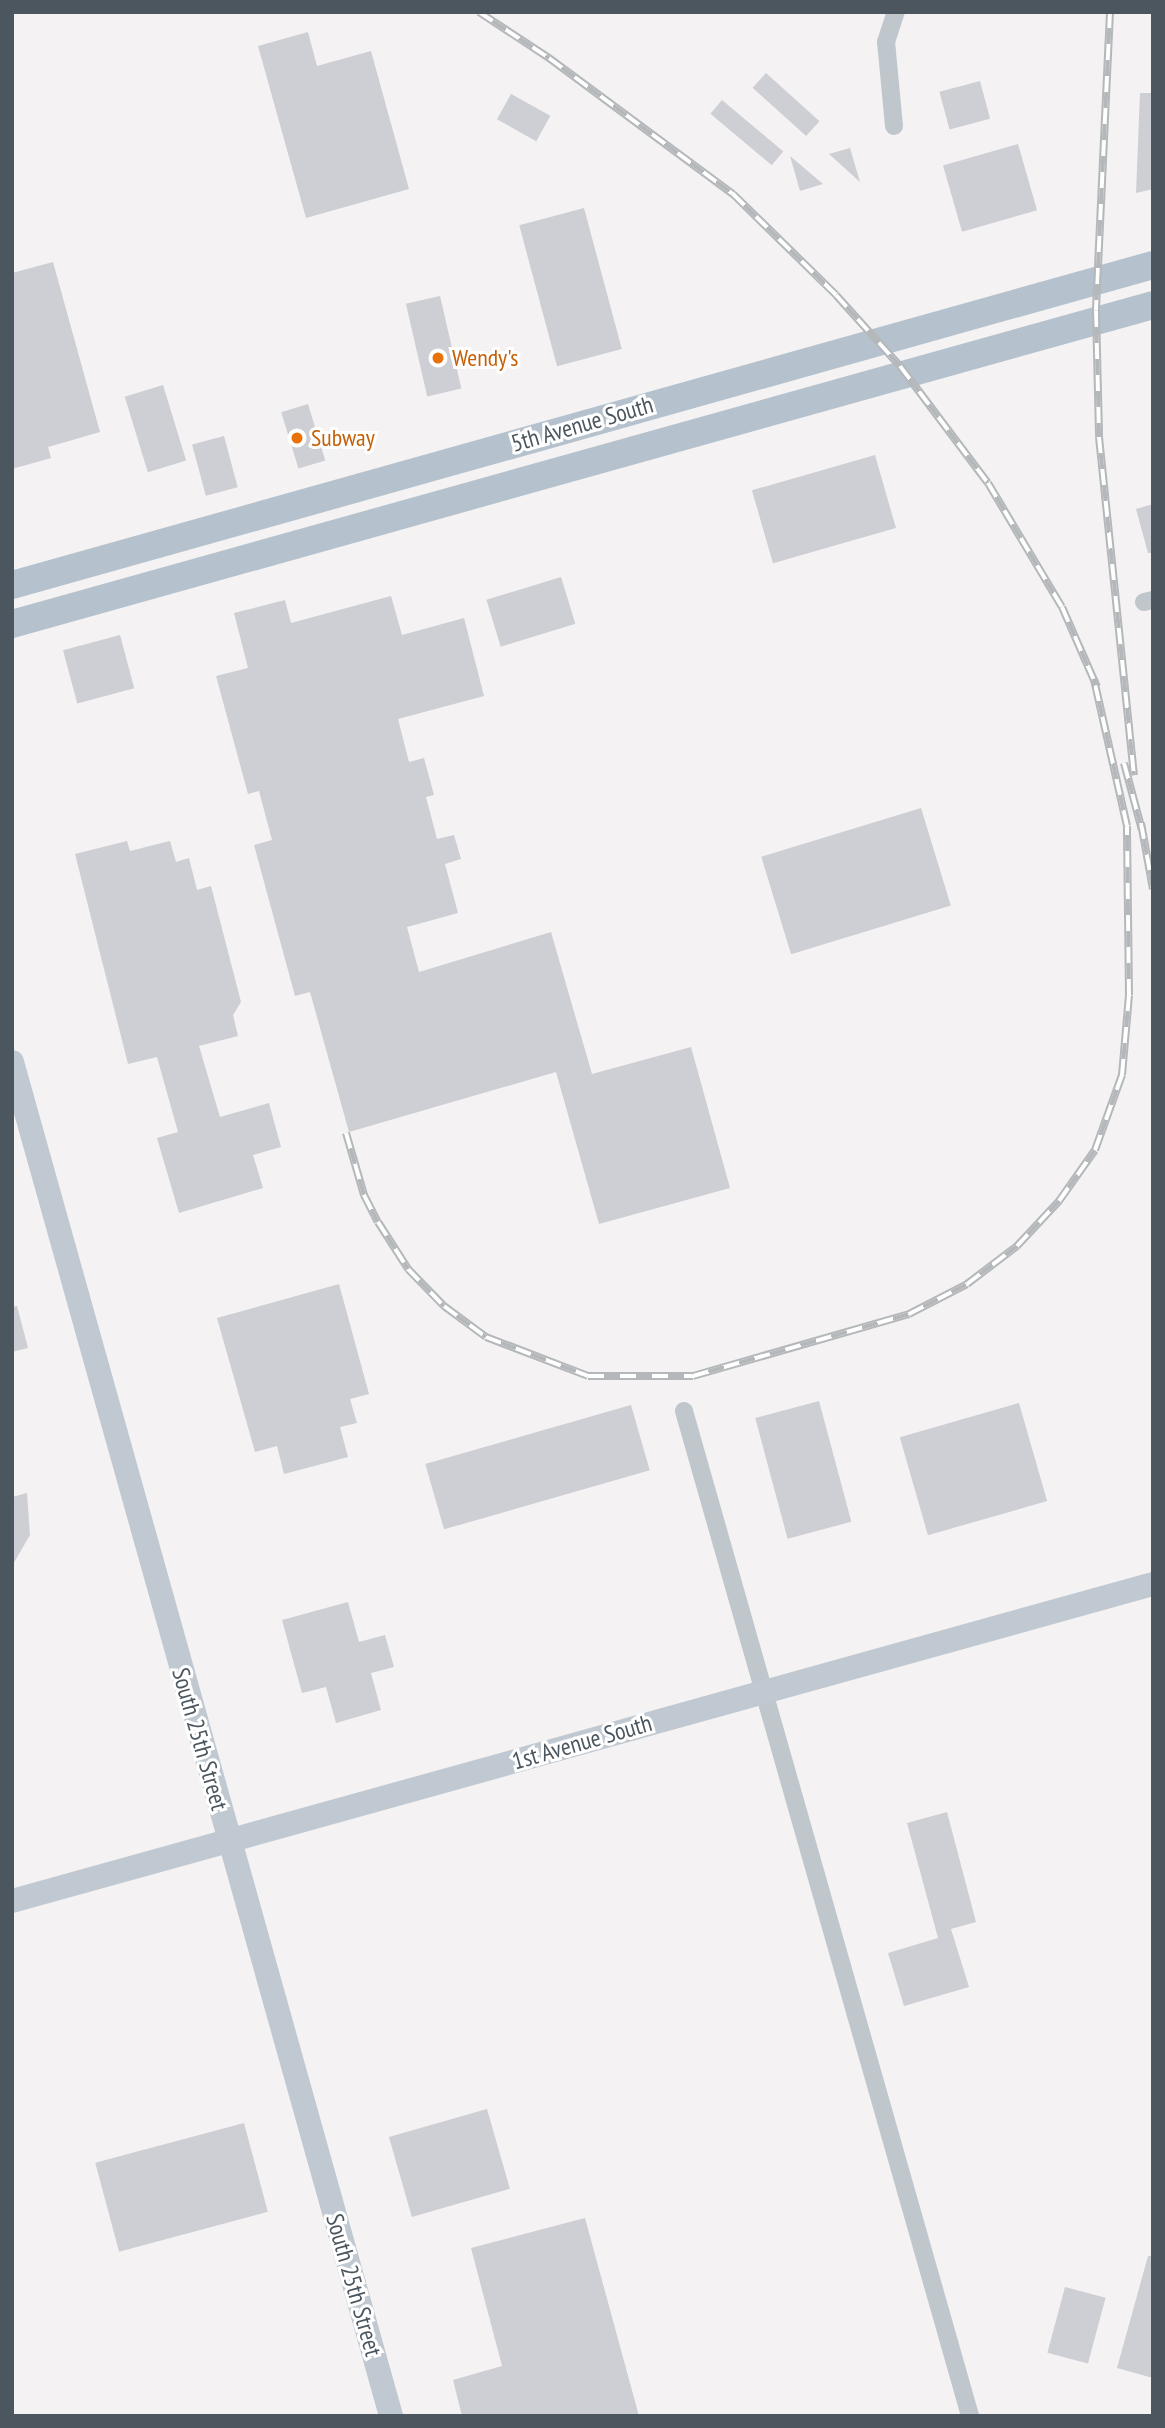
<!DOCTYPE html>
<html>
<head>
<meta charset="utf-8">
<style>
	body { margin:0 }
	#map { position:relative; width:1165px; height:2428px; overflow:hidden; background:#f4f2f2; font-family:"PT Sans Narrow",sans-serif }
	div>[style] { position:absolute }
	.building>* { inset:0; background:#cdcfd4; transform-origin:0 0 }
	.street>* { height:18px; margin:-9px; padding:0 9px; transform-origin:9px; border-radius:9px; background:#bfc7cd }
	.secondary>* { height:24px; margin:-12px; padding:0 12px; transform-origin:12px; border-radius:12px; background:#c0c9d1 }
	.primary>* { height:28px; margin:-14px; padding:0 14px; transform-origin:14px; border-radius:14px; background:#b5c2cd }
	.rail>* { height:8px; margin-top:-4px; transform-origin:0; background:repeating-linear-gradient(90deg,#fff 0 16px,#b5b8bb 0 32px); box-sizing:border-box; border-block:2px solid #b5b8bb }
	.dots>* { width:19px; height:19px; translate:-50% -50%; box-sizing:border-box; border:4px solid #fff; border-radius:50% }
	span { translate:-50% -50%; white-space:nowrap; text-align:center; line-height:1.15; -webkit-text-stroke:6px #fff; paint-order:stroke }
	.food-label { font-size:24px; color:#c56008 }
	.left { translate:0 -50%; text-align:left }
	.street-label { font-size:24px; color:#4b565e }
	.frame { position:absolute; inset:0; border:14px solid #4b565e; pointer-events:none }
</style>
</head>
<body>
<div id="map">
	<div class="building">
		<div style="clip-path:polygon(308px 32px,317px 66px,371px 51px,409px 189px,306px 218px,258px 46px)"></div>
		<div style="left:766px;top:73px;width:72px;height:20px;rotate:42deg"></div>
		<div style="left:980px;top:81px;width:39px;height:42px;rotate:75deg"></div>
		<div style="clip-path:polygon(1140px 93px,1153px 93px,1153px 189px,1136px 193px)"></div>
		<div style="left:511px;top:94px;width:45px;height:29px;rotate:29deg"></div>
		<div style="left:722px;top:100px;width:80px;height:18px;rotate:40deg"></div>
		<div style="left:1018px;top:144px;width:69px;height:78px;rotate:74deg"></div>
		<div style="clip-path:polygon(850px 148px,860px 182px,829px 154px)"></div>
		<div style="clip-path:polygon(790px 156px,823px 184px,800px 191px)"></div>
		<div style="left:584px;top:208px;width:146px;height:67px;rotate:75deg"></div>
		<div style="clip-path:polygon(53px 262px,100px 432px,48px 447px,51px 458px,12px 469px,12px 273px)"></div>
		<div style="left:440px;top:296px;width:95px;height:35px;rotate:77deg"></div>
		<div style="left:163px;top:385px;width:79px;height:40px;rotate:73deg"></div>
		<div style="left:308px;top:404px;width:59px;height:28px;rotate:73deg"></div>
		<div style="left:224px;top:436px;width:53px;height:33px;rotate:75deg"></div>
		<div style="left:875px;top:455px;width:76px;height:128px;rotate:74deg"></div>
		<div style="clip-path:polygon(1153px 504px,1153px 553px,1148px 553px,1136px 509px)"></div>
		<div style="left:561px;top:577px;width:49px;height:78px;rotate:73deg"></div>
		<div style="clip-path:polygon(391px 596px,402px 635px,464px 618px,484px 696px,398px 719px,409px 762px,424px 758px,434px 795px,426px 797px,437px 839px,454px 835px,461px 859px,445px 864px,458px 913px,407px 927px,419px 972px,551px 932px,592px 1074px,691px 1047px,730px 1188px,599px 1224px,556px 1072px,349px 1132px,310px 992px,295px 996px,254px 845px,272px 840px,259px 791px,248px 794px,216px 676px,248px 668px,234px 613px,285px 600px,291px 623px)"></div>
		<div style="left:120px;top:635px;width:55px;height:59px;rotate:75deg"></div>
		<div style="left:921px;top:808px;width:102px;height:167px;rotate:73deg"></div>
		<div style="clip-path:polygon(127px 841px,130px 851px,170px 841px,176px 862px,189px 858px,197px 890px,211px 886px,241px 1002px,233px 1015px,238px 1036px,199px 1046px,220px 1117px,269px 1103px,281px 1147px,253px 1155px,263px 1188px,179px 1213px,157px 1138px,178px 1132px,157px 1057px,128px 1064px,75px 854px)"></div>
		<div style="clip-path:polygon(339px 1284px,369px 1394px,350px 1399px,357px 1423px,340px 1427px,348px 1457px,284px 1474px,277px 1446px,255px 1452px,217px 1318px)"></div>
		<div style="clip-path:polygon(17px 1306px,28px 1348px,12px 1352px,12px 1307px)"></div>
		<div style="left:819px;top:1401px;width:125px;height:66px;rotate:75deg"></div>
		<div style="left:1019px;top:1403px;width:102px;height:124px;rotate:74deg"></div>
		<div style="left:631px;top:1405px;width:68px;height:214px;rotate:74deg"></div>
		<div style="clip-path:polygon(27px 1493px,30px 1535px,12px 1566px,12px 1497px)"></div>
		<div style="clip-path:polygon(348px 1602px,359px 1642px,385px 1635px,394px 1667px,371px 1673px,381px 1710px,336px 1723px,326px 1687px,302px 1693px,282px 1620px)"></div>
		<div style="clip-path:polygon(947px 1812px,976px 1922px,951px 1929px,969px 1987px,904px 2006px,888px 1953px,938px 1938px,907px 1823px)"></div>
		<div style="left:487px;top:2109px;width:83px;height:102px;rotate:74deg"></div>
		<div style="left:244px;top:2123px;width:92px;height:154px;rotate:75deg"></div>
		<div style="clip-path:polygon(585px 2218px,639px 2416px,462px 2416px,453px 2380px,502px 2366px,471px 2248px)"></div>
		<div style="clip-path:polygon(1148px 2256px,1153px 2256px,1153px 2378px,1117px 2368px)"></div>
		<div style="left:1065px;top:2287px;width:42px;height:68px;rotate:15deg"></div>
	</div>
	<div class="street">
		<div style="left:894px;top:126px;width:84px;rotate:-95.4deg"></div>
		<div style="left:886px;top:42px;width:32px;rotate:-72deg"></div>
		<div style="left:1144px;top:602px;width:9px;rotate:-13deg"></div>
		<div style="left:684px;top:1411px;width:1045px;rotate:74.11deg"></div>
	</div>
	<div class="secondary">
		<div style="left:12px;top:1062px;width:1406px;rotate:74.36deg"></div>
		<div style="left:12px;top:1901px;width:1184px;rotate:-15.53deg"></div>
	</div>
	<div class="primary">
		<div style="left:12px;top:585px;width:1185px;rotate:-15.67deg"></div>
		<div style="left:12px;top:624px;width:1185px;rotate:-15.62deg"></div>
	</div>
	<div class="rail">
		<div style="left:479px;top:12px;width:84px;rotate:33.3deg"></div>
		<div style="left:549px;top:58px;width:229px;rotate:36.5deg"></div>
		<div style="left:733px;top:194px;width:144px;rotate:44.4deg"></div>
		<div style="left:836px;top:295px;width:96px;rotate:48deg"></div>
		<div style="left:900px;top:366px;width:146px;rotate:53.1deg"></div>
		<div style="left:988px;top:483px;width:144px;rotate:59.2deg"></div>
		<div style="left:1062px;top:607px;width:87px;rotate:66.4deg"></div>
		<div style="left:1110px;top:12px;width:299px;rotate:92.7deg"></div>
		<div style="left:1096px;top:311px;width:126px;rotate:88.6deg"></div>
		<div style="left:1099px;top:437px;width:340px;rotate:84.1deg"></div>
		<div style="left:1124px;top:763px;width:69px;rotate:75deg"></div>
		<div style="left:1141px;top:823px;width:67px;rotate:79.7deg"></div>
		<div style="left:346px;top:1133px;width:65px;rotate:73.8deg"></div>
		<div style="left:364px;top:1195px;width:30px;rotate:63deg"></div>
		<div style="left:378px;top:1222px;width:56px;rotate:57.4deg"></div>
		<div style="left:408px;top:1269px;width:52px;rotate:45.8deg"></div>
		<div style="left:444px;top:1306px;width:52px;rotate:36.4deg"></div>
		<div style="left:486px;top:1337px;width:109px;rotate:20.9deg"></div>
		<div style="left:588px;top:1376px;width:105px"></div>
		<div style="left:693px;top:1376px;width:225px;rotate:-16deg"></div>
		<div style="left:909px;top:1314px;width:65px;rotate:-27.3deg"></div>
		<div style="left:967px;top:1284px;width:63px;rotate:-37.2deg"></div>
		<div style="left:1017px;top:1246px;width:62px;rotate:-47deg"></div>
		<div style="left:1059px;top:1201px;width:62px;rotate:-54.8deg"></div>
		<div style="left:1095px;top:1150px;width:80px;rotate:-70.2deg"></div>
		<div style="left:1122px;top:1075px;width:80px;rotate:-85deg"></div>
		<div style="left:1129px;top:995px;width:169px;rotate:-90.7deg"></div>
		<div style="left:1127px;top:826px;width:151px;rotate:-102.7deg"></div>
	</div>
	<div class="dots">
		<div style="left:438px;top:358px;background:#e8710a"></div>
		<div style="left:297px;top:438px;background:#e8710a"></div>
	</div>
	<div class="food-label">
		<span class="left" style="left:452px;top:358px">Wendy's</span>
		<span class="left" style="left:311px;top:438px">Subway</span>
	</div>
	<div class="street-label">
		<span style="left:582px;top:424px;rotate:-16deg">5th Avenue South</span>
		<span style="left:200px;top:1739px;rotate:74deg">South 25th Street</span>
		<span style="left:582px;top:1742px;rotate:-16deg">1st Avenue South</span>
		<span style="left:354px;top:2285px;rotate:74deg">South 25th Street</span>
	</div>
	<div class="frame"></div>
</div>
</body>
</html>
